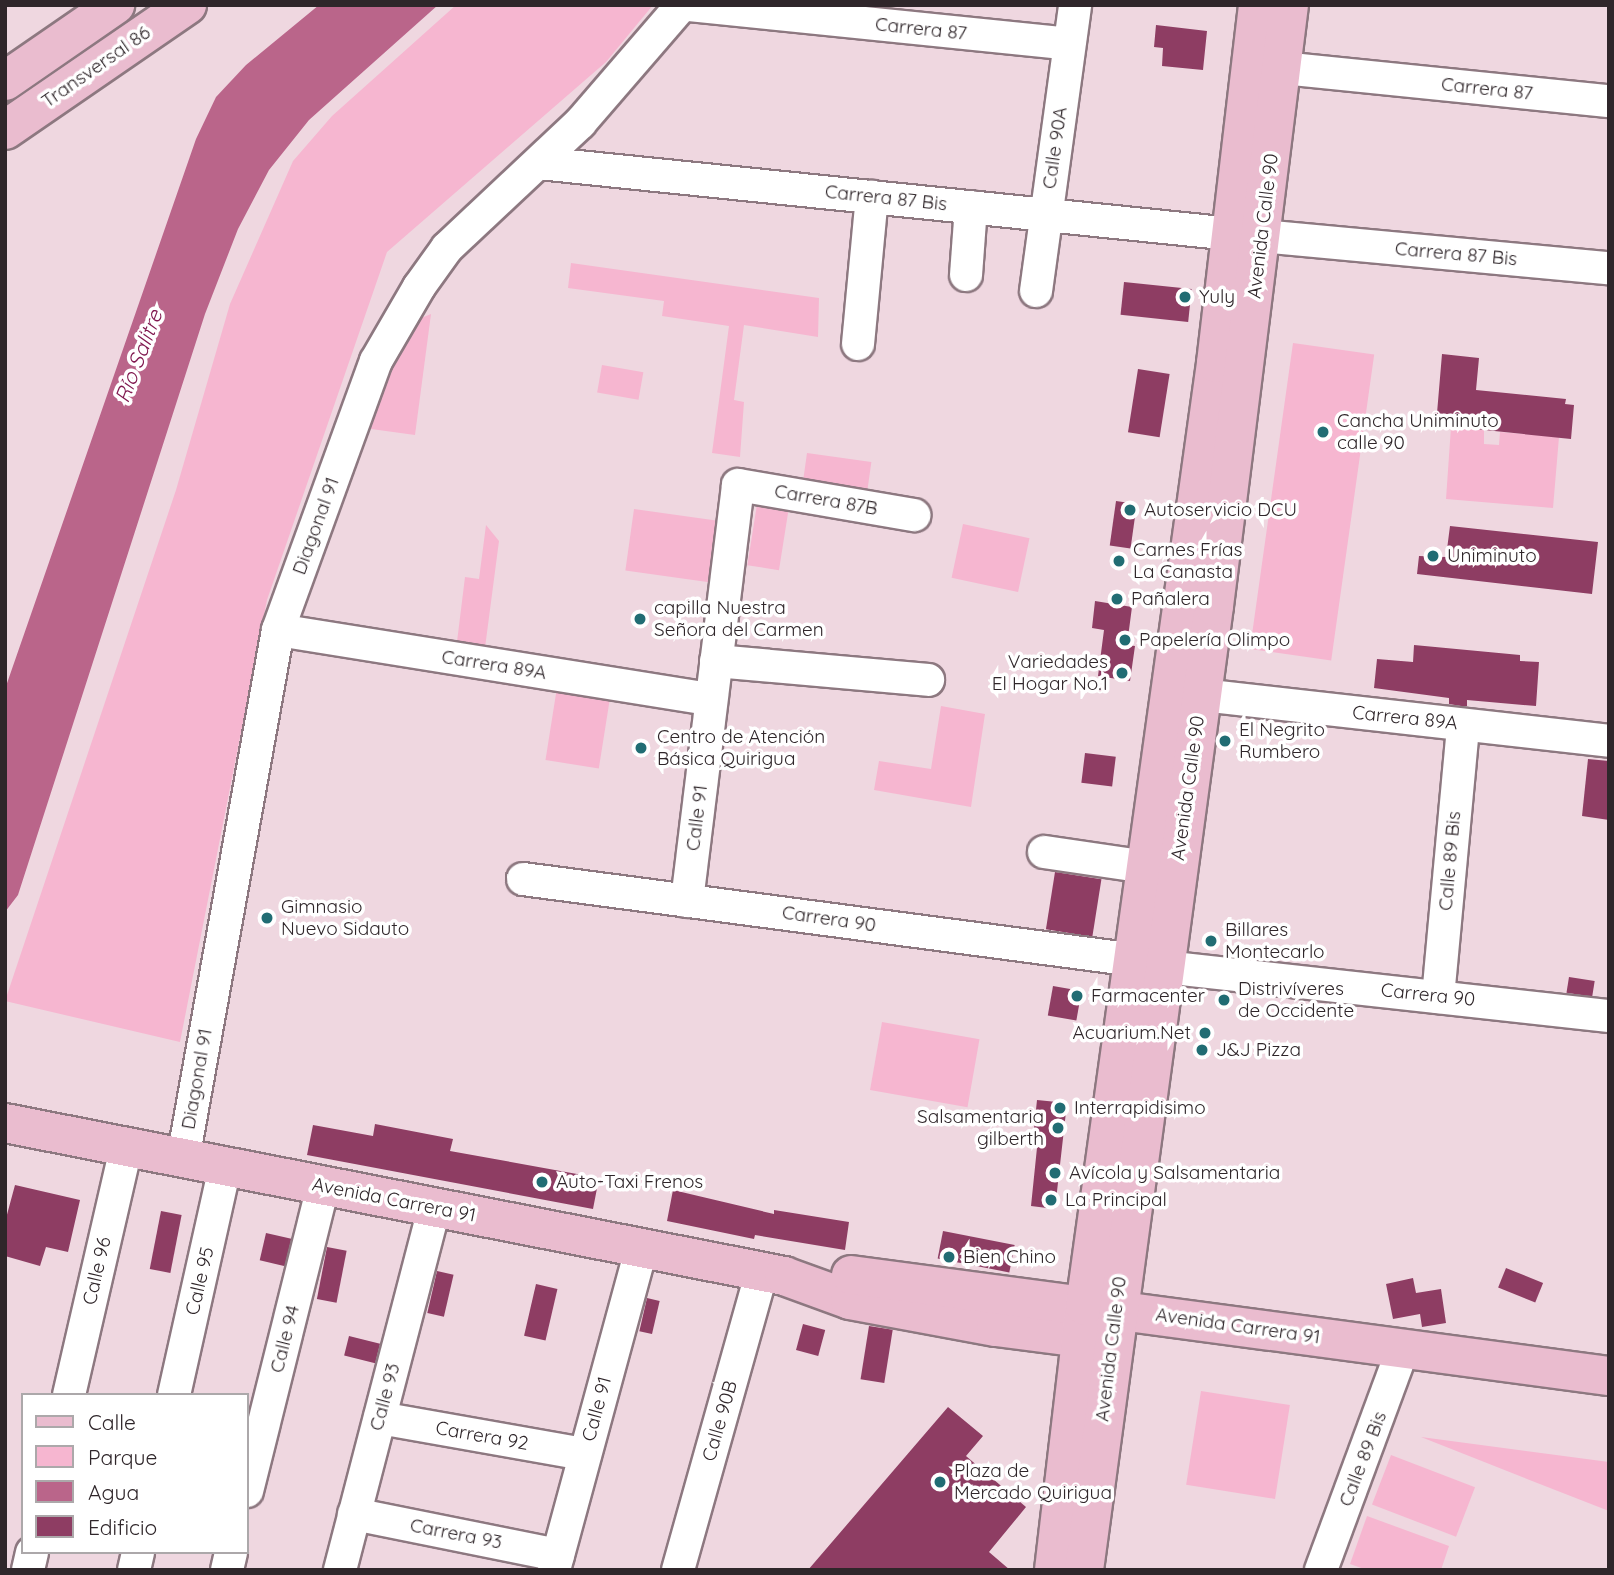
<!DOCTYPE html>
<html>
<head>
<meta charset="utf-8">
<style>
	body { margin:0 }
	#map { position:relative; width:1614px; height:1575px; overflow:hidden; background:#efd7e0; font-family:Quicksand,sans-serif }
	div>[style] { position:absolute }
	.green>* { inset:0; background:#f6b6d0; transform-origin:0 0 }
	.water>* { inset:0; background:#ba658a }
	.building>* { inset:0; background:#8e3d63; transform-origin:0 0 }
	.roads { filter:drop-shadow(2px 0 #8d7880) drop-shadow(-2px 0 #8d7880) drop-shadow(0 2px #8d7880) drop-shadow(0 -2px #8d7880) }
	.minor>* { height:32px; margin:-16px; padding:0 16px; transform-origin:16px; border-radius:16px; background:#fff }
	.major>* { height:38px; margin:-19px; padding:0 19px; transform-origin:19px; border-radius:19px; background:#eabccf }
	.dots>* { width:19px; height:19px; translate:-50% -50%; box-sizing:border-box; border:4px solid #fff; border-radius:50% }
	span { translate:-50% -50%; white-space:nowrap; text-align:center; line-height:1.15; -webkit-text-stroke:7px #fff; paint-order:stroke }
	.street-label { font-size:19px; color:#2f262a }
	.poi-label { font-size:19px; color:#2f262a }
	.left { translate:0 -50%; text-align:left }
	.right { translate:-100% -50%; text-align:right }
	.water-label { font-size:21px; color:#811950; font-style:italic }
	.frame { position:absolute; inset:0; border:7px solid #2f262a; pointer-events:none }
	.legend { position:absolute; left:21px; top:1393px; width:228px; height:161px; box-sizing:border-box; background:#fff; border:2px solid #aca8aa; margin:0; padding:9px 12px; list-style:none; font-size:21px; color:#2f262a }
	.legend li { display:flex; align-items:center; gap:14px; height:35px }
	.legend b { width:35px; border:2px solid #aca8aa }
</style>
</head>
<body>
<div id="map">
	<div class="green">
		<div style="clip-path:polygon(456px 5px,653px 5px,606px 62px,387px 252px,267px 600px,180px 1042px,5px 1001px,176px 490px,230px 304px,293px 161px,332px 116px)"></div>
		<div style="clip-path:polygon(571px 263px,819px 298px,818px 337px,744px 325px,734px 400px,744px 402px,740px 457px,712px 453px,729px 326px,662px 316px,664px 301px,568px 288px)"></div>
		<div style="clip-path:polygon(431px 314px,415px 435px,364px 428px,414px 321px)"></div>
		<div style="left:1293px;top:343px;width:82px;height:309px;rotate:8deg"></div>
		<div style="left:602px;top:365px;width:42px;height:28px;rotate:10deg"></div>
		<div style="clip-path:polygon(1451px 427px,1484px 430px,1484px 444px,1499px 445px,1500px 432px,1559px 437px,1553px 508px,1446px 499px)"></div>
		<div style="left:807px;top:453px;width:65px;height:42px;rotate:8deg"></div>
		<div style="left:758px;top:498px;width:32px;height:68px;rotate:9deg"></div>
		<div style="left:634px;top:509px;width:90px;height:62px;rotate:8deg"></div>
		<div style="left:963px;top:524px;width:68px;height:55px;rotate:12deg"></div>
		<div style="clip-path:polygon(486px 525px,499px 541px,483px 663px,455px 658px,465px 577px,479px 579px)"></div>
		<div style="left:558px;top:681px;width:54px;height:80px;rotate:9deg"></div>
		<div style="clip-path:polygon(941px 706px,985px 714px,971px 807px,874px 790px,879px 761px,931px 769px)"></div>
		<div style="left:882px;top:1022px;width:99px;height:69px;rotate:10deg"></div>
		<div style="left:1201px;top:1391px;width:90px;height:95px;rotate:9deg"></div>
		<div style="clip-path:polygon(1421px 1437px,1609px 1462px,1609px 1511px,1527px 1479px)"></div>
		<div style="left:1391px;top:1455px;width:90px;height:53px;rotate:21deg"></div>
		<div style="clip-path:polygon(1367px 1516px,1449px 1546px,1441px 1570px,1367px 1570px,1350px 1564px)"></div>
	</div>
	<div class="water">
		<div style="clip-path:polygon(319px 5px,438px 5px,309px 120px,269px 170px,238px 229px,205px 314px,18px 895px,5px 912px,5px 689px,196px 139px,216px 97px,246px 65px)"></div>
	</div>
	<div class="building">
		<div style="clip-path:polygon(1156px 25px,1207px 31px,1203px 70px,1162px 66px,1163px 48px,1154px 47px)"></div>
		<div style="left:1124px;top:282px;width:68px;height:33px;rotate:6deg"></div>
		<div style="clip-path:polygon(1442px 354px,1479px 358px,1476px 390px,1566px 399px,1565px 404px,1574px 405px,1571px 439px,1436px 425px)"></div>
		<div style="left:1138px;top:369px;width:32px;height:64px;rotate:9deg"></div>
		<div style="left:1116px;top:501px;width:21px;height:45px;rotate:8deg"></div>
		<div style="clip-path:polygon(1450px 526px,1598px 542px,1592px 594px,1417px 574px,1419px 556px,1446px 557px)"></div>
		<div style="clip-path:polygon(1095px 601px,1132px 607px,1127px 645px,1135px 646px,1130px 681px,1098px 676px,1104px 630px,1092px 628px)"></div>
		<div style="clip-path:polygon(1414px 645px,1520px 655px,1520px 661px,1539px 662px,1536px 706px,1467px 700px,1467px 706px,1461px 706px,1449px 704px,1449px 698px,1374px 688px,1377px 659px,1413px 662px)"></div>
		<div style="left:1085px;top:753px;width:31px;height:30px;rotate:7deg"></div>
		<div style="clip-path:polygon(1588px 759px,1609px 761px,1609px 820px,1582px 816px)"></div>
		<div style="left:1055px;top:872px;width:47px;height:58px;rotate:9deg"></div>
		<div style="left:1569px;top:977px;width:26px;height:16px;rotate:9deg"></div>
		<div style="left:1053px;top:986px;width:29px;height:30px;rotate:10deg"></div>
		<div style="clip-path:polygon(1037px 1100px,1067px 1103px,1055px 1209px,1031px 1206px,1038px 1138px,1033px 1138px)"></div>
		<div style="clip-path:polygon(375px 1124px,453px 1139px,450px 1151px,599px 1178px,593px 1209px,307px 1155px,313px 1125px,373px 1136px)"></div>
		<div style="clip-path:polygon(15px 1185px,80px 1200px,68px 1252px,46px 1247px,40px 1266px,5px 1256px,5px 1222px)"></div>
		<div style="clip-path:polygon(673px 1190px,774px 1214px,774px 1210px,849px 1222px,845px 1250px,755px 1235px,754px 1239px,667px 1221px)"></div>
		<div style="left:161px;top:1211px;width:21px;height:59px;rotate:11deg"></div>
		<div style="left:943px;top:1231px;width:73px;height:28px;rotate:11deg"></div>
		<div style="left:266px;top:1233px;width:26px;height:28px;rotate:13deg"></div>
		<div style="left:327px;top:1247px;width:20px;height:53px;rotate:11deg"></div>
		<div style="left:1506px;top:1268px;width:40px;height:21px;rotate:22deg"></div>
		<div style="left:437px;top:1271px;width:17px;height:43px;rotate:13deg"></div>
		<div style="clip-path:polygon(1413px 1278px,1416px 1293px,1441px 1289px,1446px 1323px,1422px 1327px,1420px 1314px,1393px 1319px,1386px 1284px)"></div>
		<div style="left:536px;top:1284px;width:22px;height:53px;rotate:13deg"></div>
		<div style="left:647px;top:1298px;width:13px;height:34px;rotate:13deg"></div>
		<div style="left:803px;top:1324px;width:23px;height:27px;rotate:15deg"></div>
		<div style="left:869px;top:1326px;width:24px;height:54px;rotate:9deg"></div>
		<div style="left:349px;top:1336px;width:32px;height:20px;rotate:14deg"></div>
		<div style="clip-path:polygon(948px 1407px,983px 1436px,966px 1456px,1026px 1507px,989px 1552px,1010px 1570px,808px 1570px)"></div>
	</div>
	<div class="roads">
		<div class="minor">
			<div style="left:688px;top:5px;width:383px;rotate:5.8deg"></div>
			<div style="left:1282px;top:68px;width:329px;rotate:5.8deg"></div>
			<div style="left:539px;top:163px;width:697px;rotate:5.85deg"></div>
			<div style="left:1261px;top:236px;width:349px;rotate:5.3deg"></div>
			<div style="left:966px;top:275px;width:68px;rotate:-85.8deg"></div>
			<div style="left:1036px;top:291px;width:289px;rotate:-82.2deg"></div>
			<div style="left:858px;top:344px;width:148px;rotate:-84.6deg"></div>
			<div style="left:278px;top:630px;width:437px;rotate:9.1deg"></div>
			<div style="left:716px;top:661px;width:213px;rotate:5.1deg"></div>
			<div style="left:1201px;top:695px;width:411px;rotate:6.4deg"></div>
			<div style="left:1044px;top:852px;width:104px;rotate:8.3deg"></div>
			<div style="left:523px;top:879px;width:617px;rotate:7.54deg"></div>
			<div style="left:687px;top:901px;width:419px;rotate:-83deg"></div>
			<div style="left:738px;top:485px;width:179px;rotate:9.7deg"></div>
			<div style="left:1164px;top:967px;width:448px;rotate:6.3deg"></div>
			<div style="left:1438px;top:997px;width:273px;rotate:-84.7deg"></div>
			<div style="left:183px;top:1159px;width:537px;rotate:-79.82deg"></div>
			<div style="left:278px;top:630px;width:286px;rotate:-70deg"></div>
			<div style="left:376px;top:361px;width:86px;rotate:-59.8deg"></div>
			<div style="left:419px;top:287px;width:48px;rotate:-54.3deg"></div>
			<div style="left:447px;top:248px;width:183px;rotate:-43.2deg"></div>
			<div style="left:580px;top:123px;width:156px;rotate:-49.2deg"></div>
			<div style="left:69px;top:1395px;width:253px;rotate:-77deg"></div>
			<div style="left:174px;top:1395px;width:234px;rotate:-77.4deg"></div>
			<div style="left:380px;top:1418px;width:208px;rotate:10deg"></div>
			<div style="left:247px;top:1491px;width:314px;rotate:-76deg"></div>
			<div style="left:354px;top:1514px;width:208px;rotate:11.4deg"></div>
			<div style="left:28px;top:1570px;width:18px;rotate:-77deg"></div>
			<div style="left:134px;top:1570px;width:18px;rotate:-77deg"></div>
			<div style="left:227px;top:1570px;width:18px;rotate:-77deg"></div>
			<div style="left:340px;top:1570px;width:358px;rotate:-75.4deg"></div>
			<div style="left:554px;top:1570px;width:333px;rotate:-74.8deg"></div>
			<div style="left:678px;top:1570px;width:311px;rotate:-74.3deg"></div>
			<div style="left:1321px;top:1570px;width:237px;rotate:-69.7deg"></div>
		</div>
		<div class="major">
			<div style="left:5px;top:81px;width:134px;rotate:-34.6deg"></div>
			<div style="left:5px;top:130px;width:221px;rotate:-34.5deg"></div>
			<div style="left:5px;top:1123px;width:794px;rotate:11.11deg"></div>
			<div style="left:784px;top:1276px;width:70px;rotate:20deg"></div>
			<div style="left:850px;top:1300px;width:148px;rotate:10.5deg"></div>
			<div style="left:996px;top:1327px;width:111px;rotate:7.3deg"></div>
			<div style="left:851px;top:1275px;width:765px;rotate:7.59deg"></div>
			<div style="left:1054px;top:1570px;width:266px;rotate:-83.3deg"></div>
			<div style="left:1085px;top:1306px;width:952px;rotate:-82.09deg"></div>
			<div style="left:1216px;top:363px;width:360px;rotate:-83.3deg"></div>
			<div style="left:1084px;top:1570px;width:973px;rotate:-82.32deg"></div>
			<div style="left:1214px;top:606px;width:606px;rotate:-82.89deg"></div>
		</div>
	</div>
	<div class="dots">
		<div style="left:1185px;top:297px;background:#216c73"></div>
		<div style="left:1323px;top:432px;background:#216c73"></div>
		<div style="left:1130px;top:510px;background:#216c73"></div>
		<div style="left:1433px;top:556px;background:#216c73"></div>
		<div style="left:1119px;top:561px;background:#216c73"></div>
		<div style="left:1117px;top:599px;background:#216c73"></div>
		<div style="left:640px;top:619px;background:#216c73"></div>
		<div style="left:1125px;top:640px;background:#216c73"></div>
		<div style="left:1122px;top:673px;background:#216c73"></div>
		<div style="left:1225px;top:741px;background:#216c73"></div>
		<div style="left:641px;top:748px;background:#216c73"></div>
		<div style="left:267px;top:918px;background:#216c73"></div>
		<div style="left:1211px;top:941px;background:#216c73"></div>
		<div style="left:1077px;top:996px;background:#216c73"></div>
		<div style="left:1224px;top:1000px;background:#216c73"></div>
		<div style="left:1205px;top:1033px;background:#216c73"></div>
		<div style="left:1202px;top:1050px;background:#216c73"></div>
		<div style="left:1060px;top:1108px;background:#216c73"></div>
		<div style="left:1058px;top:1128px;background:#216c73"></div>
		<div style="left:1055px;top:1173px;background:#216c73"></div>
		<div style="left:542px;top:1182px;background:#216c73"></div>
		<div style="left:1051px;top:1200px;background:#216c73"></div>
		<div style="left:949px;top:1257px;background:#216c73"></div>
		<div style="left:940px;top:1482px;background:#216c73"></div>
	</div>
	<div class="street-label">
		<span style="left:921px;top:29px;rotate:6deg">Carrera 87</span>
		<span style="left:96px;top:67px;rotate:-35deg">Transversal 86</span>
		<span style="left:1487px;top:89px;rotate:6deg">Carrera 87</span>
		<span style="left:1055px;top:148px;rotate:-82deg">Calle 90A</span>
		<span style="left:886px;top:198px;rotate:6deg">Carrera 87 Bis</span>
		<span style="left:1263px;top:226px;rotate:-83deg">Avenida Calle 90</span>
		<span style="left:1456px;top:254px;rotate:5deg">Carrera 87 Bis</span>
		<span style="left:826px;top:500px;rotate:10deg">Carrera 87B</span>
		<span style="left:316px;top:526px;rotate:-70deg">Diagonal 91</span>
		<span style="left:494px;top:665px;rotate:9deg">Carrera 89A</span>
		<span style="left:1405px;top:718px;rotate:6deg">Carrera 89A</span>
		<span style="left:1188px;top:788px;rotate:-82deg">Avenida Calle 90</span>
		<span style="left:697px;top:818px;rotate:-83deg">Calle 91</span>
		<span style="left:1450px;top:861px;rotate:-85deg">Calle 89 Bis</span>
		<span style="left:829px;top:919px;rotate:8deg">Carrera 90</span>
		<span style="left:1428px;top:995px;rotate:6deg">Carrera 90</span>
		<span style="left:197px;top:1079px;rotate:-80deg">Diagonal 91</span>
		<span style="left:394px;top:1200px;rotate:11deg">Avenida Carrera 91</span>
		<span style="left:97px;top:1271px;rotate:-77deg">Calle 96</span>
		<span style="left:200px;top:1281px;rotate:-77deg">Calle 95</span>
		<span style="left:1238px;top:1326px;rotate:8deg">Avenida Carrera 91</span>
		<span style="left:285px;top:1339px;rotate:-76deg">Calle 94</span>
		<span style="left:1111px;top:1349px;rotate:-83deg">Avenida Calle 90</span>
		<span style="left:385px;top:1397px;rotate:-75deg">Calle 93</span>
		<span style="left:597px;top:1409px;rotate:-75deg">Calle 91</span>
		<span style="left:720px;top:1421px;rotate:-74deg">Calle 90B</span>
		<span style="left:482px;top:1436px;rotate:10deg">Carrera 92</span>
		<span style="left:1363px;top:1459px;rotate:-69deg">Calle 89 Bis</span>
		<span style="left:456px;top:1534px;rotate:11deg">Carrera 93</span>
	</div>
	<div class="poi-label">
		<span class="left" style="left:1199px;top:297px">Yuly</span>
		<span class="left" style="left:1337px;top:432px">Cancha Uniminuto<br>calle 90</span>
		<span class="left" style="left:1144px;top:510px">Autoservicio DCU</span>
		<span class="left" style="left:1133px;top:561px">Carnes Frías<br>La Canasta</span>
		<span class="left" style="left:1447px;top:556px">Uniminuto</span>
		<span class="left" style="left:1131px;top:599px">Pañalera</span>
		<span class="left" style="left:654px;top:619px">capilla Nuestra<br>Señora del Carmen</span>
		<span class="left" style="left:1139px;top:640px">Papelería Olimpo</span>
		<span class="right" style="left:1108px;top:673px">Variedades<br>El Hogar No.1</span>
		<span class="left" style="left:1239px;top:741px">El Negrito<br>Rumbero</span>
		<span class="left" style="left:657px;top:748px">Centro de Atención<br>Básica Quirigua</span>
		<span class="left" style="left:281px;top:918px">Gimnasio<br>Nuevo Sidauto</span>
		<span class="left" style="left:1225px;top:941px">Billares<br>Montecarlo</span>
		<span class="left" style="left:1238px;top:1000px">Distrivíveres<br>de Occidente</span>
		<span class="left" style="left:1091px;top:996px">Farmacenter</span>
		<span class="right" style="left:1191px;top:1033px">Acuarium.Net</span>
		<span class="left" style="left:1216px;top:1050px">J&amp;J Pizza</span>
		<span class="left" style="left:1074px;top:1108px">Interrapidisimo</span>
		<span class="right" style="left:1044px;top:1128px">Salsamentaria<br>gilberth</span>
		<span class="left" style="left:1069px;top:1173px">Avícola y Salsamentaria</span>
		<span class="left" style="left:556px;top:1182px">Auto-Taxi Frenos</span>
		<span class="left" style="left:1065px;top:1200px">La Principal</span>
		<span class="left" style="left:963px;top:1257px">Bien Chino</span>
		<span class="left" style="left:954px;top:1482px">Plaza de<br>Mercado Quirigua</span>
	</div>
	<div class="water-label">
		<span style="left:138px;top:356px;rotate:-69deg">Río Salitre</span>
	</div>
	<div class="frame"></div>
	<ul class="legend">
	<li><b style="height:9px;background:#eabccf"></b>Calle</li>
	<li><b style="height:19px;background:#f6b6d0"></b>Parque</li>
	<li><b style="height:19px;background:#ba658a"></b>Agua</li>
	<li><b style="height:19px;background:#8e3d63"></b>Edificio</li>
	</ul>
</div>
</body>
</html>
